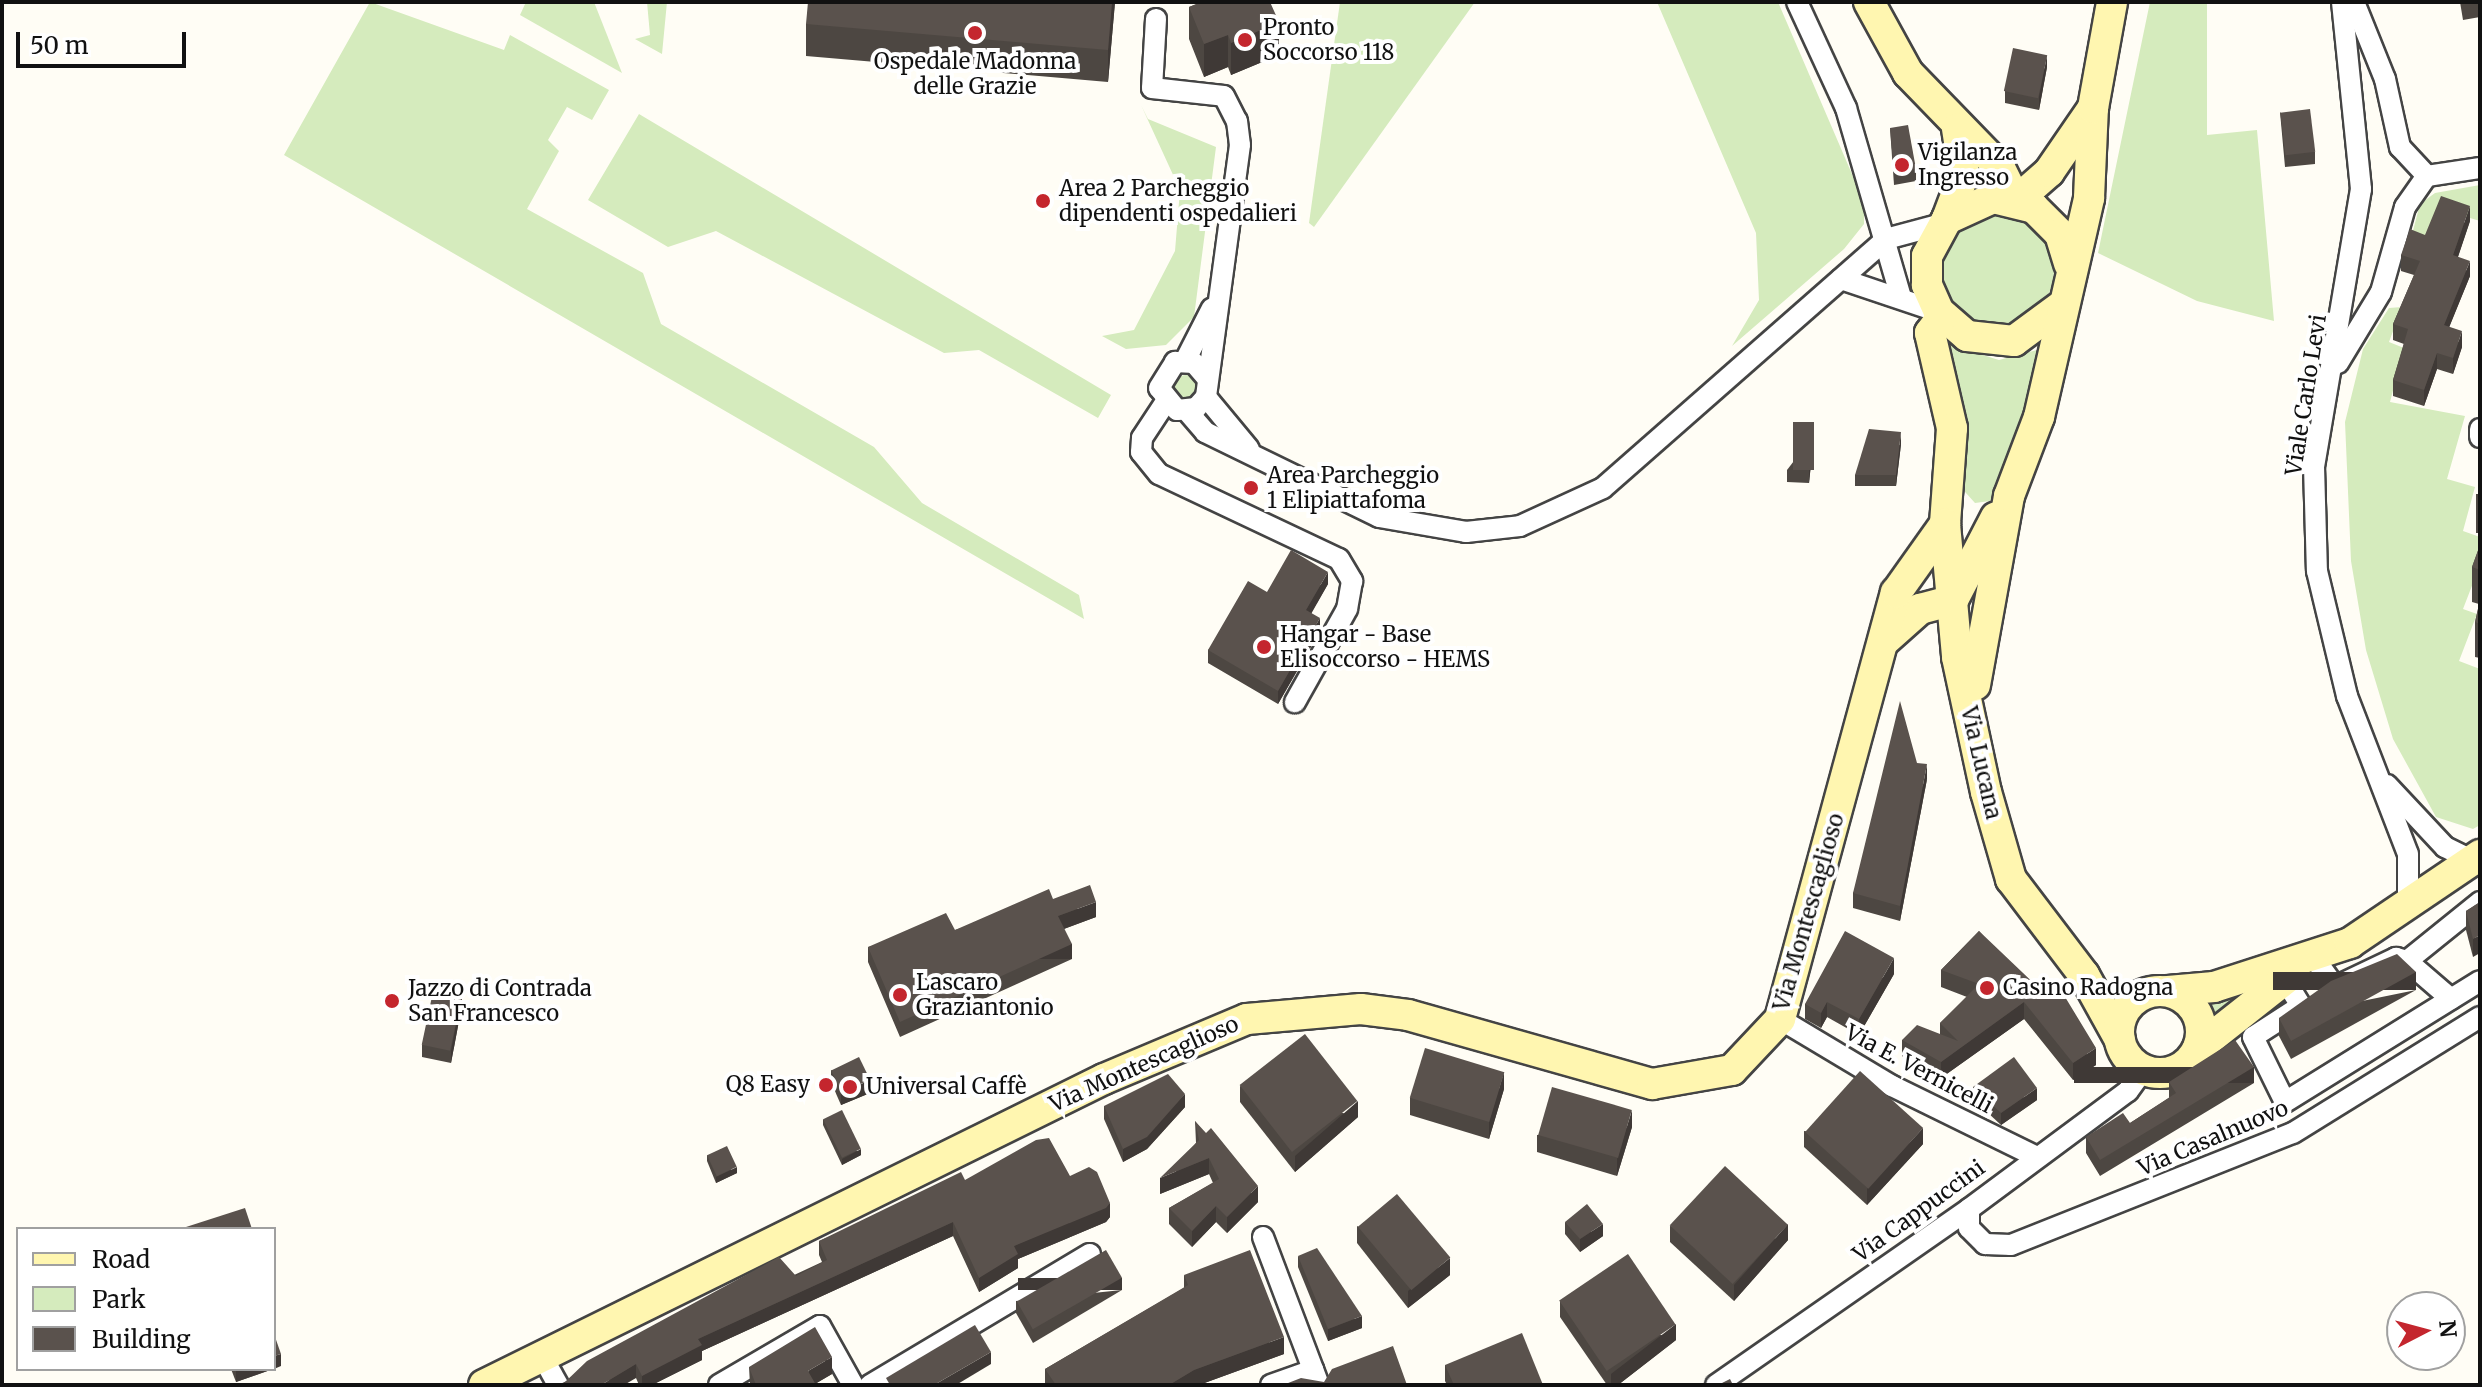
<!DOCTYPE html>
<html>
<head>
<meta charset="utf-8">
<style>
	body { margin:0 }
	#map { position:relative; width:2482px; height:1387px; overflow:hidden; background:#fffdf5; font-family:Merriweather,serif }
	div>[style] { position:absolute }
	.green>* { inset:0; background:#d5ebbd }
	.round { border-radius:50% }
	.roads { filter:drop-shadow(2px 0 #444) drop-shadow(-2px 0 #444) drop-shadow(0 2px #444) drop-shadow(0 -2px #444) }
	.street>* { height:20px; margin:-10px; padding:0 10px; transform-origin:10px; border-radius:10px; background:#fff }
	.secondary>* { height:30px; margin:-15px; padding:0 15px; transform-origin:15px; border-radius:15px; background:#fff6b0 }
	.secondary>.ring { margin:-15px; padding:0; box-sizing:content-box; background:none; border:30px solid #fff6b0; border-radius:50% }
	.wall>* { inset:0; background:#4d4742; transform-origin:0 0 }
	.shaded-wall>* { inset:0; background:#3f3936; transform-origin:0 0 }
	.building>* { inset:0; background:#5a524d; transform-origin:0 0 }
	.dots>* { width:22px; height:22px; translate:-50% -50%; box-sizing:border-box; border:4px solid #fff; border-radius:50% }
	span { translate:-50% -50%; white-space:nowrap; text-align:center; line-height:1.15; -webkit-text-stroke:8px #fff; paint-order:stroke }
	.poi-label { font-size:22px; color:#111 }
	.left { translate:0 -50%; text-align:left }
	.right { translate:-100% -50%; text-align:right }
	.street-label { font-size:22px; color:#111 }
	.frame { position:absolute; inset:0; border:4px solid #111; pointer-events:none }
	.legend { position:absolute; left:16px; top:1227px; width:260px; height:144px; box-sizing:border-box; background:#fff; border:2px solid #a0a0a0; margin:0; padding:10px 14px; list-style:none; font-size:24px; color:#111 }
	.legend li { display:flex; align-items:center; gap:16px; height:40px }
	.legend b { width:40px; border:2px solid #a0a0a0 }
	.north { position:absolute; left:2386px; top:1291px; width:80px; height:80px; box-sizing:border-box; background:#fff; border:2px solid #a0a0a0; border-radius:50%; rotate:84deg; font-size:22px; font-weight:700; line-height:32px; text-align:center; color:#111 }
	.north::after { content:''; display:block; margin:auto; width:28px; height:36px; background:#c4262e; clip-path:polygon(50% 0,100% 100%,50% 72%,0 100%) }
	.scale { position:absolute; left:16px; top:32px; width:170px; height:36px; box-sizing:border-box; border:4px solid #111; border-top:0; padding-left:10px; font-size:24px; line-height:28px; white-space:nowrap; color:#111; -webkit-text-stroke:6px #fff; paint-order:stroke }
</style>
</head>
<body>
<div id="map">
	<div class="green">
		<div style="clip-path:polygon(370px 2px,504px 50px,510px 35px,609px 90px,592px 120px,567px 107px,548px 140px,559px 151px,527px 209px,643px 273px,661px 324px,874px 447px,922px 503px,1079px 595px,1084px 619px,284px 155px)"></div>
		<div style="clip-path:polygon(526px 2px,594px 2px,622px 73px,520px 15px)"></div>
		<div style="clip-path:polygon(647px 2px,667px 2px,662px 54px,635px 39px,650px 35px)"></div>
		<div style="clip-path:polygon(1340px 2px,1475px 2px,1314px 227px,1309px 223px)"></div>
		<div style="clip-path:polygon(1657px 2px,1778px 2px,1864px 202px,1864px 224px,1844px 249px,1732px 346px,1759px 300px,1756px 233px)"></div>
		<div style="clip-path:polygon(2150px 2px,2207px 2px,2207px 135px,2257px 130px,2274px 321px,2197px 301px,2098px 253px)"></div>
		<div style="clip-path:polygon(1141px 105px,1148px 119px,1216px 147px,1194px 317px,1166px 345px,1126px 349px,1102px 336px,1134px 330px,1175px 251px,1180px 190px)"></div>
		<div style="clip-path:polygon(639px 114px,1111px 395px,1098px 418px,979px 350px,944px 353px,716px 231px,668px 247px,588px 200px)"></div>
		<div style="clip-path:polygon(2480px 185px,2480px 221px,2440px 209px,2423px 245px,2410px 242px,2420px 204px,2435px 193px)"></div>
		<div class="round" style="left:1942px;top:214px;width:112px;height:112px"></div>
		<div style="clip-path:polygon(2402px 307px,2389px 342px,2404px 348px,2390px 402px,2465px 416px,2447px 479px,2475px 487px,2463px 531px,2480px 537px,2480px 565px,2463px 609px,2477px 614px,2459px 661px,2480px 669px,2480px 825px,2473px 829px,2436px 817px,2393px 739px,2366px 650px,2351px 561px,2345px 422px,2363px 349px,2389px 308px)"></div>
		<div style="clip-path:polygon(1944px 343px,1999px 360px,2041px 349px,2009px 465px,1990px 501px,1975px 503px,1957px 483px)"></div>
		<div class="round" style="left:1174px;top:375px;width:24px;height:24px"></div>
		<div style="clip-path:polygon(2266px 980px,2209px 1029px,2200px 996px)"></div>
	</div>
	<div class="roads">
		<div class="street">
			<div style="left:1797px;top:2px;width:117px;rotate:65.2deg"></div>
			<div style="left:1846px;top:108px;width:197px;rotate:73.8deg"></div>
			<div style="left:2342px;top:2px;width:188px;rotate:84.2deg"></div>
			<div style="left:2361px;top:189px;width:281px;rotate:99.6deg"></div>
			<div style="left:2314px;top:466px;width:105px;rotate:88.4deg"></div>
			<div style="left:2317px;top:571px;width:129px;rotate:76.5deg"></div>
			<div style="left:2347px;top:696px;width:169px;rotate:68.9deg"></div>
			<div style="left:2408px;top:854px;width:51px;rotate:90deg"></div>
			<div style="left:2354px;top:2px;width:83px;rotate:68.1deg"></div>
			<div style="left:2385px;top:79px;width:70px;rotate:77.6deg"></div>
			<div style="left:2400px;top:147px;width:40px;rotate:47deg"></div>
			<div style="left:1156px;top:19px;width:69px;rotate:93.3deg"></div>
			<div style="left:1152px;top:88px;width:72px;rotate:6.3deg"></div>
			<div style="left:1224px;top:96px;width:28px;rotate:63deg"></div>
			<div style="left:1237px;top:121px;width:24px;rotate:83deg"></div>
			<div style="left:1240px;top:145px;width:254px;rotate:97.7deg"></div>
			<div style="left:1206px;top:397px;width:15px;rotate:132deg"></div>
			<div style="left:1196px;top:408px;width:19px;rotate:174deg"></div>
			<div style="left:1177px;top:410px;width:28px;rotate:-129deg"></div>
			<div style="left:1159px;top:388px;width:31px;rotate:-58deg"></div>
			<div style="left:1175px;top:362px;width:19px;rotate:3deg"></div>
			<div style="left:1194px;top:363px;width:21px;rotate:49deg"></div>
			<div style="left:2427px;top:176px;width:54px;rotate:-8.6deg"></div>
			<div style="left:1841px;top:279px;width:103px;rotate:18.6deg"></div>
			<div style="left:1185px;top:361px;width:59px;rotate:-63deg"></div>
			<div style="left:2338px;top:363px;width:83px;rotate:-58.8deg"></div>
			<div style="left:2381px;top:292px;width:88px;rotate:-74.2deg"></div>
			<div style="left:2405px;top:207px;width:38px;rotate:-55deg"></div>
			<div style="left:1206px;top:397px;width:67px;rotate:50.4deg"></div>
			<div style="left:1165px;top:403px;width:42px;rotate:123.3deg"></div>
			<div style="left:1142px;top:438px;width:14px;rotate:94deg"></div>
			<div style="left:1141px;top:452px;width:28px;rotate:51deg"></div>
			<div style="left:1159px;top:474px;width:199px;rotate:25.3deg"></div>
			<div style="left:1339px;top:559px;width:26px;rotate:59deg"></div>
			<div style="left:1352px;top:581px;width:28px;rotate:100deg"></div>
			<div style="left:1347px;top:609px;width:107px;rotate:119.2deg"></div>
			<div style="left:1187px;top:411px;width:28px;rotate:49deg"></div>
			<div style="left:1205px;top:432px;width:194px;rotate:26deg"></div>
			<div style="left:1379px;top:517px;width:88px;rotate:9.8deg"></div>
			<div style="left:1466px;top:532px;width:54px;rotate:-6.3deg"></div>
			<div style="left:1520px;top:526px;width:91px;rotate:-24.6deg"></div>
			<div style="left:1603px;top:488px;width:377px;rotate:-41.3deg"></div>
			<div style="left:1886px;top:239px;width:58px;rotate:-15deg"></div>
			<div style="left:2480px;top:429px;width:8px;rotate:90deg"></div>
			<div style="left:2387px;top:785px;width:85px;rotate:46.9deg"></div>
			<div style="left:2445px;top:847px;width:30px;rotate:26deg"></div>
			<div style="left:2314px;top:958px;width:36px;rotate:54deg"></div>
			<div style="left:2335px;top:987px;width:68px;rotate:-25.4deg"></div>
			<div style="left:2396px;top:958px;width:11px;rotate:15deg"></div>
			<div style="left:2407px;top:961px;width:58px;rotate:40.8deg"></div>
			<div style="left:2407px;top:961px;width:94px;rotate:-38.9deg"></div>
			<div style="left:2293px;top:993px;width:15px;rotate:58deg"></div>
			<div style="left:2301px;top:1006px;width:57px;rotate:147.1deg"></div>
			<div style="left:2253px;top:1037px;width:72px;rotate:63.8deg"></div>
			<div style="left:2285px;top:1102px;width:229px;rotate:-31.8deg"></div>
			<div style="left:1780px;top:1019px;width:131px;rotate:30.9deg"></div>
			<div style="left:1892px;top:1086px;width:161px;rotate:26.1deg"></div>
			<div style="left:1969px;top:1209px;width:19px;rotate:90deg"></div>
			<div style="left:1969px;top:1228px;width:23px;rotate:45deg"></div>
			<div style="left:1985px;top:1244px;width:26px;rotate:2deg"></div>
			<div style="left:2011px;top:1245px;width:303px;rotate:-21.7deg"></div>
			<div style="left:2293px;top:1133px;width:220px;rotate:-31.8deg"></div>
			<div style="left:1263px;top:1237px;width:158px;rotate:69.3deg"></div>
			<div style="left:542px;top:1356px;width:33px;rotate:61deg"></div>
			<div style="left:719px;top:1385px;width:117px;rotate:-30.3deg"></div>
			<div style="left:820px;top:1326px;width:68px;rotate:60.8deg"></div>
			<div style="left:870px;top:1385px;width:256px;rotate:-30.8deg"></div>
			<div style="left:1271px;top:1385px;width:45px;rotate:-19.7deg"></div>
			<div style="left:1716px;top:1385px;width:308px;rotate:-34.8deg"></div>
			<div style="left:1969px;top:1209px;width:198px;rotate:-36.6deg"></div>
			<div style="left:2128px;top:1091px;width:27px;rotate:-54deg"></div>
		</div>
		<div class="secondary">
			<div style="left:1869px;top:2px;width:81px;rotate:61.2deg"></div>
			<div style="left:1908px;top:73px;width:132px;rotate:45.9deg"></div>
			<div style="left:2000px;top:168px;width:37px;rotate:64deg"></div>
			<div style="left:2016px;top:201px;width:44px;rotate:-41.3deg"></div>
			<div style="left:2049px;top:172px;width:78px;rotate:-55.5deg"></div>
			<div style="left:1947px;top:219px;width:48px;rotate:-69.3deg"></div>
			<div style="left:1964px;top:174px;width:46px;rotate:-98.8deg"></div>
			<div style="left:2060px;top:307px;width:57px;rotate:143.5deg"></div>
			<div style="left:2014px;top:341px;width:47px;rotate:-173.9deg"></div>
			<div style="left:1967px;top:336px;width:37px;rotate:-139deg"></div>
			<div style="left:1939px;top:312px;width:30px;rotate:-114deg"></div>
			<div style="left:1927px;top:285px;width:29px;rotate:-90deg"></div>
			<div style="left:1927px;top:256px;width:42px;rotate:-61.6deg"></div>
			<div style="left:1947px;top:219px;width:51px;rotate:-24.5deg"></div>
			<div style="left:1993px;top:198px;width:42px;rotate:13.7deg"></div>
			<div style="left:2034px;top:208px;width:37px;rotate:45deg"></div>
			<div style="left:2060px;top:234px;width:31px;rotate:73deg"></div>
			<div style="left:1942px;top:317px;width:20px;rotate:127deg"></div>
			<div style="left:1930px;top:333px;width:98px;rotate:77deg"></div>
			<div style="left:1952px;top:428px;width:96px;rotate:94.2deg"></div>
			<div style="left:1945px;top:524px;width:134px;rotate:84.8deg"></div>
			<div style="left:1957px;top:657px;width:138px;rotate:77.9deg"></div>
			<div style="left:1986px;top:792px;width:91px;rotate:74deg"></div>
			<div style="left:2011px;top:879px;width:121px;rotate:52.8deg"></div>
			<div style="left:2084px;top:975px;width:74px;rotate:61deg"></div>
			<div style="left:1954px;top:598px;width:91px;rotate:-62.6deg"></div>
			<div style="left:1883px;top:642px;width:50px;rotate:-41.7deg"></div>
			<div style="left:1920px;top:609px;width:34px;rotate:-15deg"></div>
			<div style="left:1975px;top:685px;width:192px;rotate:-79.8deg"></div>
			<div style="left:2009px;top:496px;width:85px;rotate:-69.2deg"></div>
			<div style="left:2039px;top:417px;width:225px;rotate:-77.1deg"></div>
			<div style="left:2089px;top:198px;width:90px;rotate:-87.5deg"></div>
			<div style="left:2093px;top:108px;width:108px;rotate:-79.8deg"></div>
			<div style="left:2168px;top:991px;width:46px;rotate:-5deg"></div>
			<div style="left:2214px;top:987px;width:143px;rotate:-17.9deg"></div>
			<div style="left:2350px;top:943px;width:157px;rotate:-34.1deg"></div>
			<div class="ring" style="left:2119px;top:991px;width:52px;height:52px"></div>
			<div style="left:2198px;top:1048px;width:121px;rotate:-38.3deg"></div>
			<div style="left:484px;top:1385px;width:691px;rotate:-26.27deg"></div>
			<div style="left:1104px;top:1079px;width:155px;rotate:-22.8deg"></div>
			<div style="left:1247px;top:1019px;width:114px;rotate:-5deg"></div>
			<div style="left:1361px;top:1009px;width:47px;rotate:7.3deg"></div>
			<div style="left:1408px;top:1015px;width:254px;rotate:15.8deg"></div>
			<div style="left:1652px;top:1084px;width:81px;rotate:-9.9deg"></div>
			<div style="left:1732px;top:1070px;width:70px;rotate:-46.7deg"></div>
			<div style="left:1780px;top:1019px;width:442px;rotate:-74.8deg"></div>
			<div style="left:1896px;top:593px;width:85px;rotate:-54.6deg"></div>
		</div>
	</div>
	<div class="wall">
		<div style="clip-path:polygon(1115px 2px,1108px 82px,806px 56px,806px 24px)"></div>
		<div style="clip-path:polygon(1196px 2px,1270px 2px,1279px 55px,1231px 75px,1228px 67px,1204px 77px,1189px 39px,1189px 7px,1197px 4px)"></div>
		<div style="clip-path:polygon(2460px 2px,2480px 2px,2480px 20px,2480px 17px,2463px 20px)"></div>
		<div style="clip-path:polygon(2047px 67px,2039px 110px,2005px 103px,2005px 91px)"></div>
		<div style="clip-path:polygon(2280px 112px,2315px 152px,2315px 164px,2285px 167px)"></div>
		<div style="clip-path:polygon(1890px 128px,1916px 169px,1916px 181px,1894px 185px)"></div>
		<div style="clip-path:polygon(2470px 221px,2458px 257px,2470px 276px,2449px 327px,2462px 347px,2453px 374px,2437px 369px,2424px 406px,2393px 396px,2393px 380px,2404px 344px,2393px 340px,2393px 324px,2414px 275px,2401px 271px,2401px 255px,2425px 235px)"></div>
		<div style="clip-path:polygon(1814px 435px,1809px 483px,1787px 482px,1787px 470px)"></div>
		<div style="clip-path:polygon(1901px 444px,1896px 486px,1855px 486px,1855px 475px)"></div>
		<div style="left:2480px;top:494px;width:39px;height:4px;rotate:90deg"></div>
		<div style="clip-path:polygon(2480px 545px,2480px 658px,2475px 657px,2475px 622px,2479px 604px,2472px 602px,2472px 567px)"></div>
		<div style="clip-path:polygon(1328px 584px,1311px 613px,1320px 631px,1278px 704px,1208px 663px,1208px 650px,1267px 592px)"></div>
		<div style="clip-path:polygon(1927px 779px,1900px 921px,1853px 908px,1853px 893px)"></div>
		<div style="clip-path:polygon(1053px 899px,1096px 917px,1064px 929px,1072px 959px,900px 1037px,868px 962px,868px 947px,955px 930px)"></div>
		<div style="clip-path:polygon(2480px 902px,2473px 957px,2466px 930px,2466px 911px)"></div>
		<div style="clip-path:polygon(1979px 931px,2096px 1065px,2073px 1080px,2024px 1019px,1941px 1078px,1902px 1056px,1902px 1040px,1940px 1035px,1940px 1023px,1967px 997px,1941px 987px,1941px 970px)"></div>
		<div style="clip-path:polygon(1894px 974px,1859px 1035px,1827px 1017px,1821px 1028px,1805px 1019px,1805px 1004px)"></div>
		<div style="clip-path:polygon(2416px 990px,2291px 1059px,2279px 1036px,2279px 1018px)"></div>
		<div style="clip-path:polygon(462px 1005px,451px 1063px,422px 1057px,422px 1045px)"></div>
		<div style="clip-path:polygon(831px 1070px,870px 1093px,841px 1105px,831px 1082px)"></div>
		<div style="clip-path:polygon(2169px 1082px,2254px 1083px,2100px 1176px,2086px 1153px,2086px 1137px,2130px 1123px,2169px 1098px)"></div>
		<div style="clip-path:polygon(1240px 1086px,1358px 1117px,1295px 1172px,1240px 1102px)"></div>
		<div style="clip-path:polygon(1973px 1087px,2037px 1100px,2001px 1125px,1973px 1099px)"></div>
		<div style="clip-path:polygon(1504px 1089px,1489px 1139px,1410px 1115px,1410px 1098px)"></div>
		<div style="clip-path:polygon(1104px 1106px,1185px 1107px,1147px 1149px,1123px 1162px,1104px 1119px)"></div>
		<div style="clip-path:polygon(823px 1119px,861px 1155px,842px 1165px,823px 1125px)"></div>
		<div style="clip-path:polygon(1195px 1121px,1258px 1202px,1227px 1233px,1216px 1222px,1192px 1247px,1169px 1224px,1169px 1208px,1213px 1183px,1209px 1174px,1160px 1194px,1196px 1143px)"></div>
		<div style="clip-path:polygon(1632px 1127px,1617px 1176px,1537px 1152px,1537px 1135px)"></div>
		<div style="clip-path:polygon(1804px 1131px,1923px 1144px,1867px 1205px,1804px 1147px)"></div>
		<div style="clip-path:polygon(707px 1155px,737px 1173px,716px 1183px,707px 1161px)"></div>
		<div style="clip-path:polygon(1070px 1176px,1110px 1217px,1106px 1222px,1018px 1259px,1018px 1268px,979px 1292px,953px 1236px,702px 1351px,702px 1360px,652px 1385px,639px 1385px,636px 1378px,558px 1385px,822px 1262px,819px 1255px,819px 1241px,965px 1180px)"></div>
		<div style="clip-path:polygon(1565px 1222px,1603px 1236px,1580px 1252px,1565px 1234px)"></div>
		<div style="clip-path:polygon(1357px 1226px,1450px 1275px,1408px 1308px,1357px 1243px)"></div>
		<div style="clip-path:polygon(1670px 1226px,1788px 1240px,1734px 1301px,1670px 1242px)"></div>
		<div style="clip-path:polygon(1298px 1256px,1362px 1328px,1328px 1341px,1298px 1267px)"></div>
		<div style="clip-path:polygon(1184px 1275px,1284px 1354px,1199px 1385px,1045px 1385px,1045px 1369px,1184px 1288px)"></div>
		<div style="clip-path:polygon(1122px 1290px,1033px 1343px,1016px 1313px,1016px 1301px)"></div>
		<div style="clip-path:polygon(1560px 1301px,1676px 1340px,1618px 1385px,1607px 1385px,1560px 1317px)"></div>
		<div style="clip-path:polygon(1445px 1365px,1543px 1385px,1447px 1385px,1445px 1381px)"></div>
		<div style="clip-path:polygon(749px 1367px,832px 1374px,815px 1384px,816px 1385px,750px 1385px)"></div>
		<div style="clip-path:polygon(231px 1369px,273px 1369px,236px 1382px)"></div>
	</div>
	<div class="shaded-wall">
		<div style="clip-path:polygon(1112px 2px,1115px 2px,1108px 82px,1108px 50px)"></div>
		<div style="clip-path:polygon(1279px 22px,1279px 55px,1231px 75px,1231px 43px)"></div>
		<div style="clip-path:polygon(1228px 35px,1228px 67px,1204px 77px,1204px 44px)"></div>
		<div style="clip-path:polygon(2047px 55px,2047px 67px,2039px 110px,2039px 97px)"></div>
		<div style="clip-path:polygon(2470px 206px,2470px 221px,2453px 271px,2453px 255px)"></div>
		<div style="clip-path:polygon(2470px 261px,2470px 276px,2444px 340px,2444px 325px)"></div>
		<div style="clip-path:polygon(2462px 331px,2462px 347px,2453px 374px,2453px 358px)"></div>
		<div style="clip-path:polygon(2437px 353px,2437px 369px,2424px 406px,2424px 390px)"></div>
		<div style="clip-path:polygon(1814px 422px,1814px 435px,1809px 483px,1809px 471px)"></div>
		<div style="clip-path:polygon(1901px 432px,1901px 444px,1896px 486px,1896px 475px)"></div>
		<div style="clip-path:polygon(1328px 572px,1328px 584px,1306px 623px,1306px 610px)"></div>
		<div style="clip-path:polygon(1320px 618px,1320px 631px,1278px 704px,1278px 691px)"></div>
		<div style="clip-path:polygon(1927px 764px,1927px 779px,1900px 921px,1900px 906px)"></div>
		<div style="clip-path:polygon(1096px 902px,1096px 917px,1058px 931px,1058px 916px)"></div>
		<div style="clip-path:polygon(2480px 935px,2480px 953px,2473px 957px,2473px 939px)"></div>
		<div style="left:1072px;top:944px;width:15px;height:189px;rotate:90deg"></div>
		<div style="clip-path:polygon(1894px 958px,1894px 974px,1859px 1035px,1859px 1019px)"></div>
		<div style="left:2416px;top:972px;width:18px;height:143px;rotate:90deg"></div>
		<div style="clip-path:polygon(462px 993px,462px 1005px,451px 1063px,451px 1051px)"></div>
		<div style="clip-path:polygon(1827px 1002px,1827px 1017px,1821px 1028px,1821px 1013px)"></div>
		<div style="clip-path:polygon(2024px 1002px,2024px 1019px,1941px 1078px,1941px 1062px)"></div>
		<div style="clip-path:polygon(2096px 1048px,2096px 1065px,2073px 1080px,2073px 1063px)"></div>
		<div style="left:2254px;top:1067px;width:16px;height:180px;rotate:90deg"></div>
		<div style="clip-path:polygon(1504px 1072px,1504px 1089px,1489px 1139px,1489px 1122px)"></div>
		<div style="clip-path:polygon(870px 1080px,870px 1093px,841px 1105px,841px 1093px)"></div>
		<div style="clip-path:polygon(2037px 1088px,2037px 1100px,2001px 1125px,2001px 1113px)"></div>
		<div style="clip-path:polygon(1185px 1094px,1185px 1107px,1147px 1149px,1123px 1162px,1123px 1149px)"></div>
		<div style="clip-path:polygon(1358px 1101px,1358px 1117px,1295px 1172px,1295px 1156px)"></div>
		<div style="clip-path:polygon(1632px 1110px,1632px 1127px,1617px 1176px,1617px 1159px)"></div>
		<div style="clip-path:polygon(1923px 1128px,1923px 1144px,1867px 1205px,1867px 1189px)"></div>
		<div style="clip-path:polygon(861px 1149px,861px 1155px,842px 1165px,842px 1159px)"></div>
		<div style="clip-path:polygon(1209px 1158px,1209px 1174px,1160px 1194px,1160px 1178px)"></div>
		<div style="clip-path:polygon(737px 1167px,737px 1173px,716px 1183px,716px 1177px)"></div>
		<div style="clip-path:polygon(1258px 1186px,1258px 1202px,1227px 1233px,1227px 1217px)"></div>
		<div style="clip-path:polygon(1110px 1203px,1110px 1217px,1106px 1222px,1018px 1259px,1018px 1268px,979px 1292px,979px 1278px,1014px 1246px)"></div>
		<div style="clip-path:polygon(1216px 1206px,1216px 1222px,1192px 1247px,1192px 1231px)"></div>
		<div style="clip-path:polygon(953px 1222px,953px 1236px,702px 1351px,702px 1360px,652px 1385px,642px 1385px,642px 1376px,698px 1339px)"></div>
		<div style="clip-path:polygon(1603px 1224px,1603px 1236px,1580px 1252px,1580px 1239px)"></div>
		<div style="clip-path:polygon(1788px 1224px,1788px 1240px,1734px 1301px,1734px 1285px)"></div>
		<div style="clip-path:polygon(1450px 1258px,1450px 1275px,1408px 1308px,1408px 1291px)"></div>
		<div style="left:1122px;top:1278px;width:12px;height:104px;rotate:90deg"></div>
		<div style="clip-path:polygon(1362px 1316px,1362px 1328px,1328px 1341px,1328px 1329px)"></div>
		<div style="clip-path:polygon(1676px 1324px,1676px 1340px,1618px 1385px,1611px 1385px,1611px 1374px)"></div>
		<div style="clip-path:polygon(1284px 1337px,1284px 1354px,1199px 1385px,1169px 1385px,1194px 1370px)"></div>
		<div style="clip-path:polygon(991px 1352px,991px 1364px,956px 1385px,934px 1385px)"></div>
		<div style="clip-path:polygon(281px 1354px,281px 1366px,274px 1369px,274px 1356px)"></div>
		<div style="clip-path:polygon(832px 1357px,832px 1374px,813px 1385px,808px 1371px)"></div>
		<div style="clip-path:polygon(636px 1364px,636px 1378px,624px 1385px,601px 1385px)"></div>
		<div style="clip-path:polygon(237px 1369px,273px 1369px,236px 1382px,236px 1370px)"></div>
	</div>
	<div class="building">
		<div style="clip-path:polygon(808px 2px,1112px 2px,1108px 50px,806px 24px)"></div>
		<div style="clip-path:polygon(1201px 2px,1270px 2px,1279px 22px,1231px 43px,1228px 35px,1204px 44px,1189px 7px)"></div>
		<div style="left:2013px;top:48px;width:35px;height:44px;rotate:12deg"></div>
		<div style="left:2310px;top:109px;width:43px;height:30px;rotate:83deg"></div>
		<div style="clip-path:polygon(1908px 125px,1916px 169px,1894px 173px,1890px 128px)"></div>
		<div style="clip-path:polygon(2441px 196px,2470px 206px,2453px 255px,2470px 261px,2444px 325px,2462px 331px,2453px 358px,2437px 353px,2424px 390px,2393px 380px,2408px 329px,2393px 324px,2420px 261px,2401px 255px,2410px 229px,2425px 235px)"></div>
		<div style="left:1793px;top:422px;width:21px;height:48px"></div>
		<div style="clip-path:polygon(1869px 429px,1901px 432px,1896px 475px,1855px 475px)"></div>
		<div style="clip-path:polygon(2480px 545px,2480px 570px,2472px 567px)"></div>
		<div style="clip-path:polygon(1291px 550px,1328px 572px,1306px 610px,1320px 618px,1278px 691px,1208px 650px,1248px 581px,1267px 592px)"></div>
		<div style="clip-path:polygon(2480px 601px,2480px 624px,2475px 622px)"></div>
		<div style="clip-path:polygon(1900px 701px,1917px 763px,1927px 764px,1900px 906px,1853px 893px)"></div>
		<div style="clip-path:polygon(1090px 885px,1096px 902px,1058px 916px,1072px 944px,900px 1022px,868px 947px,946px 913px,955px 930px,1049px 889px,1053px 899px)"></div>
		<div style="clip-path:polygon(2480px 902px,2480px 935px,2473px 939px,2466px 911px)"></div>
		<div style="clip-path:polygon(1845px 931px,1894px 958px,1859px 1019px,1827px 1002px,1821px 1013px,1805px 1004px)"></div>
		<div style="clip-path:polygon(1979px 931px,2044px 993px,2056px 982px,2096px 1048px,2073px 1063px,2024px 1002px,1941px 1062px,1902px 1040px,1917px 1025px,1958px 1041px,1940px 1023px,1979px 984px,1941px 970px)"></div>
		<div style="clip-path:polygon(2397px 954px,2416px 972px,2291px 1041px,2279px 1018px,2331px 981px)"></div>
		<div style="left:434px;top:987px;width:29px;height:59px;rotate:12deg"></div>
		<div style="left:1305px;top:1034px;width:85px;height:83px;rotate:52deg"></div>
		<div style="clip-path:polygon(2235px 1040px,2254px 1067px,2100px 1160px,2086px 1137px,2123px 1113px,2130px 1123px,2176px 1093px,2169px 1082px)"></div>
		<div style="left:1425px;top:1048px;width:83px;height:52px;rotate:17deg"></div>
		<div style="left:859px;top:1057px;width:25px;height:31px;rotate:64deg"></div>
		<div style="clip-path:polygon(2014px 1057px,2037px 1088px,2001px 1113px,1973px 1087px)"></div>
		<div style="left:1860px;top:1071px;width:85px;height:82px;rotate:42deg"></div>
		<div style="clip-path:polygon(1168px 1074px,1185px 1094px,1147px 1137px,1123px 1149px,1104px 1106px)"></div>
		<div style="left:1552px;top:1087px;width:83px;height:50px;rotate:16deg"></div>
		<div style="left:842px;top:1110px;width:43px;height:21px;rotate:64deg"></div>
		<div style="clip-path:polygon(1195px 1121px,1206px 1133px,1211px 1128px,1258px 1186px,1227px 1217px,1216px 1206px,1192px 1231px,1169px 1208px,1219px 1179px,1209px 1158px,1160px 1178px,1199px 1140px)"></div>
		<div style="clip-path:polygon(1049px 1138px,1070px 1176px,1089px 1167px,1097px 1172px,1110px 1203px,1106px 1208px,1014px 1246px,1018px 1254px,979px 1278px,953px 1222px,698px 1339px,702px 1345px,642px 1376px,636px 1364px,601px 1385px,558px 1385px,564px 1383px,587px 1361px,779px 1257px,796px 1276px,827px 1260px,819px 1241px,961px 1172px,965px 1180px,1036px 1140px)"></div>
		<div style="left:727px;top:1146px;width:23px;height:22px;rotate:65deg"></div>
		<div style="left:1725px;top:1166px;width:86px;height:81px;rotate:43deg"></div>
		<div style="left:1397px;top:1194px;width:83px;height:51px;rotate:50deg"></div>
		<div style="clip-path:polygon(1587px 1204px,1603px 1224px,1580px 1239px,1565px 1222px)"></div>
		<div style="clip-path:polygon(245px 1208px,252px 1229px,187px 1229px,186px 1227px)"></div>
		<div style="clip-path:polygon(1317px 1248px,1362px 1316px,1328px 1329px,1298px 1256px)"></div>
		<div style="left:1106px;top:1250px;width:32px;height:103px;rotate:60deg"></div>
		<div style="clip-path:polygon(1250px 1250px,1284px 1337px,1194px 1370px,1169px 1385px,1056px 1385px,1045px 1369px,1188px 1285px,1184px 1275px)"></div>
		<div style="left:1628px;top:1254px;width:85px;height:83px;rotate:56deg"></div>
		<div style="clip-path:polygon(975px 1325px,991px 1352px,934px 1385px,890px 1385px,886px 1378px)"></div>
		<div style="clip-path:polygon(815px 1327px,832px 1357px,808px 1371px,816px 1385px,756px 1385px,749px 1367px)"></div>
		<div style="clip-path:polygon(1522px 1333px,1543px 1385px,1454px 1385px,1445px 1365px)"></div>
		<div style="clip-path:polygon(274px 1334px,281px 1354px,274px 1356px)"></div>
		<div style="clip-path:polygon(1393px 1346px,1407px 1385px,1283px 1385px,1301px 1378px,1324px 1382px,1332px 1369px)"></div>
		<div style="clip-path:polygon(1730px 1379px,1733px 1385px,1718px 1385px)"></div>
	</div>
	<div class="dots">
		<div style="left:975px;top:33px;background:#c4262e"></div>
		<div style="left:1245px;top:40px;background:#c4262e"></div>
		<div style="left:1902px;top:165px;background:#c4262e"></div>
		<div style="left:1043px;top:201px;background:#c4262e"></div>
		<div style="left:1251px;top:488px;background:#c4262e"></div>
		<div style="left:1264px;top:647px;background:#c4262e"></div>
		<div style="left:1987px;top:988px;background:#c4262e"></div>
		<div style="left:900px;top:995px;background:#c4262e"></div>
		<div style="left:392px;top:1001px;background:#c4262e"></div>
		<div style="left:826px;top:1085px;background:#c4262e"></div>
		<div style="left:850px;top:1087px;background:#c4262e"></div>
	</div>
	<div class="poi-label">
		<span class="left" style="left:1263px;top:40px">Pronto<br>Soccorso 118</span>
		<span style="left:975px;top:74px">Ospedale Madonna<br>delle Grazie</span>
		<span class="left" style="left:1918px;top:165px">Vigilanza<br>Ingresso</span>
		<span class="left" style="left:1059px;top:201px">Area 2 Parcheggio<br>dipendenti ospedalieri</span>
		<span class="left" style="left:1267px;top:488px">Area Parcheggio<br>1 Elipiattafoma</span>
		<span class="left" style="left:1280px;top:647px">Hangar - Base<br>Elisoccorso - HEMS</span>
		<span class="left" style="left:916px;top:995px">Lascaro<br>Graziantonio</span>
		<span class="left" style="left:408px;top:1001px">Jazzo di Contrada<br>San Francesco</span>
		<span class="left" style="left:2003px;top:988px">Casino Radogna</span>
		<span class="right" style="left:810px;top:1085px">Q8 Easy</span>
		<span class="left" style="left:866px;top:1087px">Universal Caffè</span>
	</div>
	<div class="street-label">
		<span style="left:2306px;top:395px;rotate:-81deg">Viale Carlo Levi</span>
		<span style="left:1981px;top:763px;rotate:77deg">Via Lucana</span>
		<span style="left:1809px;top:912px;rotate:-74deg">Via Montescaglioso</span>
		<span style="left:1144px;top:1064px;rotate:-24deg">Via Montescaglioso</span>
		<span style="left:1919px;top:1069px;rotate:28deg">Via E. Vernicelli</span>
		<span style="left:2213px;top:1138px;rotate:-23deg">Via Casalnuovo</span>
		<span style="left:1919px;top:1211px;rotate:-36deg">Via Cappuccini</span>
	</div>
	<div class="frame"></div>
	<ul class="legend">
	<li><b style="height:10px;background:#fff6b0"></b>Road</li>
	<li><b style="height:22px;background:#d5ebbd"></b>Park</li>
	<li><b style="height:22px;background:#5a524d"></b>Building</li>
	</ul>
	<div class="north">N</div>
	<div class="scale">50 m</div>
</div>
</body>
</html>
